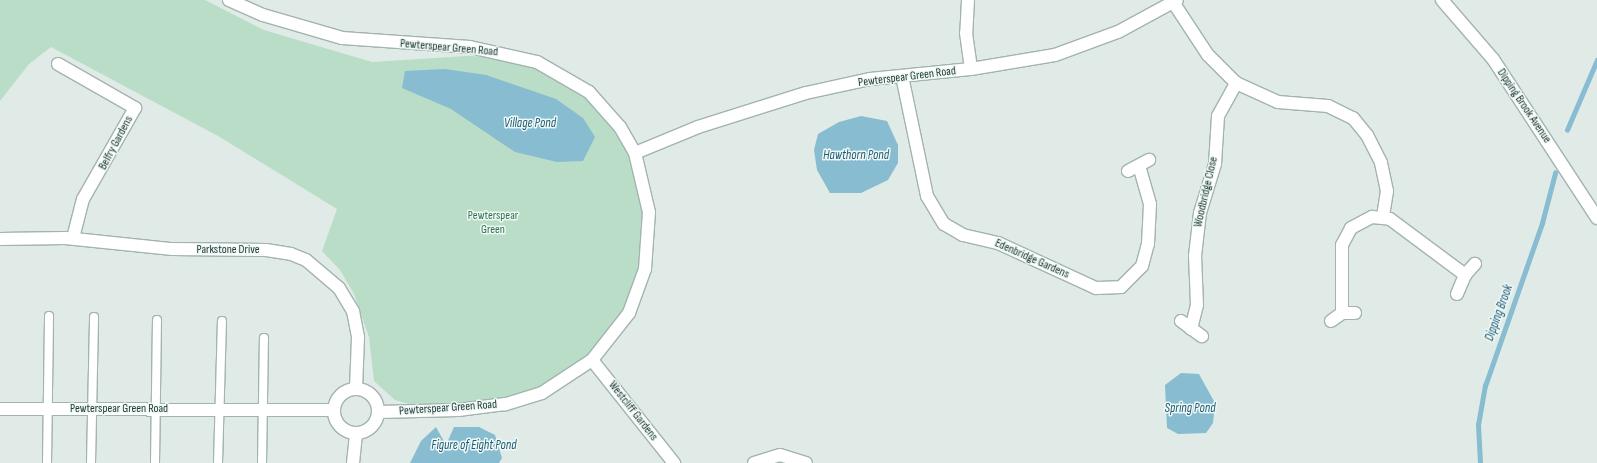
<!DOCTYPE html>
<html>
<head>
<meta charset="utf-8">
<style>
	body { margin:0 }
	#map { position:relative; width:1597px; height:463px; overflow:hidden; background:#e0ebe8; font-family:"Sofia Sans Condensed",sans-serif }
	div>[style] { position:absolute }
	.green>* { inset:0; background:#b9ddc7 }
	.water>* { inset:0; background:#87bcd1 }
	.stream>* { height:4.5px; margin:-2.25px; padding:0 2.25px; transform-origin:2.25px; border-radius:2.25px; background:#87bcd1 }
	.roads { filter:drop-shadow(1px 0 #a3b3b0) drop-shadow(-1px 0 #a3b3b0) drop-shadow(0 1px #a3b3b0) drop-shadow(0 -1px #a3b3b0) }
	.service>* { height:8px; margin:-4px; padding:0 4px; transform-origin:4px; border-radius:4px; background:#fff }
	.minor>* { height:12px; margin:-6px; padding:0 6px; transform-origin:6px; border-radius:6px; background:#fff }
	.minor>.ring { margin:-6px; padding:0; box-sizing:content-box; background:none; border:12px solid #fff; border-radius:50% }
	.tertiary>* { height:12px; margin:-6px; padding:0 6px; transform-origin:6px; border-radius:6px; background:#fff }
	span { translate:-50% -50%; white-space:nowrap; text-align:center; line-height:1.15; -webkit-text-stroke:3px #f0f8f5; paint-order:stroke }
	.street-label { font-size:12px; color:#213c38 }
	.park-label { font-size:12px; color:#2b7350 }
	.water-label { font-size:13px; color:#1b5b78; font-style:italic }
</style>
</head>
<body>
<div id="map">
	<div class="green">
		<div style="clip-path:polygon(0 0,205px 0,264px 30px,372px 62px,466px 56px,516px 57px,561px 76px,609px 115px,628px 140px,650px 202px,635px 311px,591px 370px,542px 393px,433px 411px,395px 400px,374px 381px,369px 337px,354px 294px,340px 270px,322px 251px,337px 209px,218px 136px,51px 47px,29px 64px,0 101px)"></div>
	</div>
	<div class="water">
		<div style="clip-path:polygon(445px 69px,486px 75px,556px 99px,583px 118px,595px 137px,583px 161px,557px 162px,515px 152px,451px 109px,402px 88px,405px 71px)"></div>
		<div style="clip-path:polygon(861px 116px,887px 121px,898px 145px,898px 163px,888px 180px,861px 193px,830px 193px,817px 170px,814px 150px,818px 134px,839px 122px)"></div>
		<div style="clip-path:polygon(1181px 373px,1199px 374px,1215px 403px,1213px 423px,1206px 433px,1178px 434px,1167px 428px,1165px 385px)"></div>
		<div style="clip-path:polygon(436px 427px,446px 445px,454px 427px,479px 427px,495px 435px,502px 458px,499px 463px,410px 463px,421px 441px)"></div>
	</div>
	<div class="stream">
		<div style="left:1567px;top:130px;width:76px;rotate:-66.8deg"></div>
		<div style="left:1480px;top:463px;width:38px;rotate:-93deg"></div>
		<div style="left:1478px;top:425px;width:40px;rotate:-80deg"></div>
		<div style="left:1485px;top:386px;width:173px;rotate:-70.7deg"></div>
		<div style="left:1542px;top:223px;width:52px;rotate:-75.4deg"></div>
	</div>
	<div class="roads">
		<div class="service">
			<div style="left:47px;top:463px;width:147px;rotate:-89.2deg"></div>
			<div style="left:91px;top:463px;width:146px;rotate:-88.8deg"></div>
			<div style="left:155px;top:463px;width:143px;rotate:-89.2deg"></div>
			<div style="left:218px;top:463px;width:142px;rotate:-88.4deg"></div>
			<div style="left:262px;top:463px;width:125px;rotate:-89.1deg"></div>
		</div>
		<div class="minor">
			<div style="left:229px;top:0;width:37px;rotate:24deg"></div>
			<div style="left:263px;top:15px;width:82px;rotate:16.2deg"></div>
			<div style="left:342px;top:38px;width:128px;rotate:4deg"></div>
			<div style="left:470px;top:47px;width:69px;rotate:12.6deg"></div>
			<div style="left:537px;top:62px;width:60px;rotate:30deg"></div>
			<div style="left:589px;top:92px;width:47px;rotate:48.5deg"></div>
			<div style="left:620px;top:127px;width:30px;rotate:60deg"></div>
			<div style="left:635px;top:153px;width:61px;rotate:76.7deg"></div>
			<div style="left:649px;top:212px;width:57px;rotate:94deg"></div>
			<div style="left:645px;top:269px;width:47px;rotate:110deg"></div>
			<div style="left:629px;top:313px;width:60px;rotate:128.2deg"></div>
			<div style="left:592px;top:360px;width:60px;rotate:146.6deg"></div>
			<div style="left:542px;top:393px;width:39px;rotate:163deg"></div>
			<div style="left:505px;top:404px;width:47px;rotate:172.7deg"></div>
			<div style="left:458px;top:410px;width:79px;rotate:178.5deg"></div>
			<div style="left:968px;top:0;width:33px;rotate:93deg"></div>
			<div style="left:966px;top:33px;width:36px;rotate:82deg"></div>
			<div style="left:1173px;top:2px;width:64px;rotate:56.6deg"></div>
			<div style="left:1208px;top:55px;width:40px;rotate:45deg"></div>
			<div style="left:1236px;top:83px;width:46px;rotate:24.3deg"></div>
			<div style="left:1278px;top:102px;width:50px;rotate:4.6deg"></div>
			<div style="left:1328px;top:106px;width:28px;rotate:26deg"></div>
			<div style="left:1353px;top:118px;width:22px;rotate:51deg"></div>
			<div style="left:1367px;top:135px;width:31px;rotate:63deg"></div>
			<div style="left:1381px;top:163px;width:29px;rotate:78deg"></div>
			<div style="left:1387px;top:191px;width:25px;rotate:99deg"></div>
			<div style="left:58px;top:64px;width:89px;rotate:29.7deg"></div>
			<div style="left:135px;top:108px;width:105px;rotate:119.7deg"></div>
			<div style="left:83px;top:199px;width:40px;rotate:104.4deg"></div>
			<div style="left:902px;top:76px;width:123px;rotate:78.2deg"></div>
			<div style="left:927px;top:196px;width:33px;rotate:59deg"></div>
			<div style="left:944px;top:224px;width:22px;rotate:30deg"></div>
			<div style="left:963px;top:235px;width:36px;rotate:13deg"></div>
			<div style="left:998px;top:243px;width:108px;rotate:24.7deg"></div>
			<div style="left:1096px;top:288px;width:25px;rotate:-2deg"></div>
			<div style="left:1121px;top:287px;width:30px;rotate:-45deg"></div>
			<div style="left:1142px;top:266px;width:23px;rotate:-75deg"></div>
			<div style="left:1148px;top:244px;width:40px;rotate:-87.1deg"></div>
			<div style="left:1150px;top:204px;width:37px;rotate:-106deg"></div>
			<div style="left:635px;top:153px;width:68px;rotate:-22.4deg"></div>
			<div style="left:698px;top:127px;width:113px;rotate:-17.5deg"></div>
			<div style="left:806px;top:93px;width:66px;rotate:-12.3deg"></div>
			<div style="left:870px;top:79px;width:101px;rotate:-5.7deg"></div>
			<div style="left:971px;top:69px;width:85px;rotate:-9.5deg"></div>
			<div style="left:1055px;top:55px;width:67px;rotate:-20.1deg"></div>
			<div style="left:1118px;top:32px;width:67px;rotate:-28.5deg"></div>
			<div style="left:1128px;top:171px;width:24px;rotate:-28deg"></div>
			<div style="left:0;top:239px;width:65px;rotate:-0.9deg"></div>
			<div style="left:65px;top:238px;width:108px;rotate:5.9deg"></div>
			<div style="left:172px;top:249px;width:94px;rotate:0.6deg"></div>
			<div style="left:266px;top:250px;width:25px;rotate:9deg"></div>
			<div style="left:291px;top:254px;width:16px;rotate:22deg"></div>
			<div style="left:306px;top:260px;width:43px;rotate:40.3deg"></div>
			<div style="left:339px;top:288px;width:27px;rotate:59deg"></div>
			<div style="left:353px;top:311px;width:26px;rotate:79deg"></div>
			<div style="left:358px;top:337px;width:51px;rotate:92.2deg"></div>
			<div style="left:1457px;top:294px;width:21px;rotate:-67deg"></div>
			<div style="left:1465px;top:275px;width:15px;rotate:-48deg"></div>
			<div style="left:1342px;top:313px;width:68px;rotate:-90deg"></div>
			<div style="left:1342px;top:245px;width:19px;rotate:-62deg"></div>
			<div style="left:1351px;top:228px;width:24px;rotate:-28deg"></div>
			<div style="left:1372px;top:217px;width:18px;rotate:6deg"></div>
			<div style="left:1390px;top:219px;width:94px;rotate:36.7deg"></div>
			<div style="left:1181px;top:321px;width:26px;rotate:36deg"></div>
			<div style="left:1331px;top:321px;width:14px;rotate:-36deg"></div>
			<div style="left:1342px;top:313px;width:13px"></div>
			<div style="left:1191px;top:329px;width:25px;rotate:-76deg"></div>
			<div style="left:1197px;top:305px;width:49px;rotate:-92.3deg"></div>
			<div style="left:1195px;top:256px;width:43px;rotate:-83.4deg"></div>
			<div style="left:1200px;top:213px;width:51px;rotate:-73deg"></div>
			<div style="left:1215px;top:164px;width:48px;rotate:-86.4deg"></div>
			<div style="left:1218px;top:116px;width:38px;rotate:-61deg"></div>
			<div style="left:592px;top:360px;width:132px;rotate:51.5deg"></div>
			<div class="ring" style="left:334px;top:389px;width:32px;height:32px"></div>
			<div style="left:0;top:409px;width:334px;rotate:0.2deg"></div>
			<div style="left:353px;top:463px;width:30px;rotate:-84deg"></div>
			<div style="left:754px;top:463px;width:27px;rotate:-17deg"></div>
			<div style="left:780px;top:455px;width:27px;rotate:17deg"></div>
		</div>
		<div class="tertiary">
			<div style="left:1442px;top:0;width:78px;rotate:49.2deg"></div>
			<div style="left:1493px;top:59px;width:190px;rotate:56.8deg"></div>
		</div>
	</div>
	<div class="street-label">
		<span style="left:449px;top:48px;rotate:5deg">Pewterspear Green Road</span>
		<span style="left:907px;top:77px;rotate:-7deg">Pewterspear Green Road</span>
		<span style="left:1524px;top:106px;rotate:56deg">Dipping Brook Avenue</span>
		<span style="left:116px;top:143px;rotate:-62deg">Belfry Gardens</span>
		<span style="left:1206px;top:192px;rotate:-77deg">Woodbridge Close</span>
		<span style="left:228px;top:250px">Parkstone Drive</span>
		<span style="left:1032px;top:259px;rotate:24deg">Edenbridge Gardens</span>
		<span style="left:448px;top:408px;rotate:-4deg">Pewterspear Green Road</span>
		<span style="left:119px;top:409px">Pewterspear Green Road</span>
		<span style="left:633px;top:411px;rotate:52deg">Westcliff Gardens</span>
	</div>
	<div class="park-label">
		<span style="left:493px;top:223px">Pewterspear<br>Green</span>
	</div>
	<div class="water-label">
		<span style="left:530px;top:123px">Village Pond</span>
		<span style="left:856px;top:155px">Hawthorn Pond</span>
		<span style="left:1499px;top:313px;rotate:-70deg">Dipping Brook</span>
		<span style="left:1190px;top:408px">Spring Pond</span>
		<span style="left:474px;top:445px">Figure of Eight Pond</span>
	</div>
</div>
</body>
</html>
